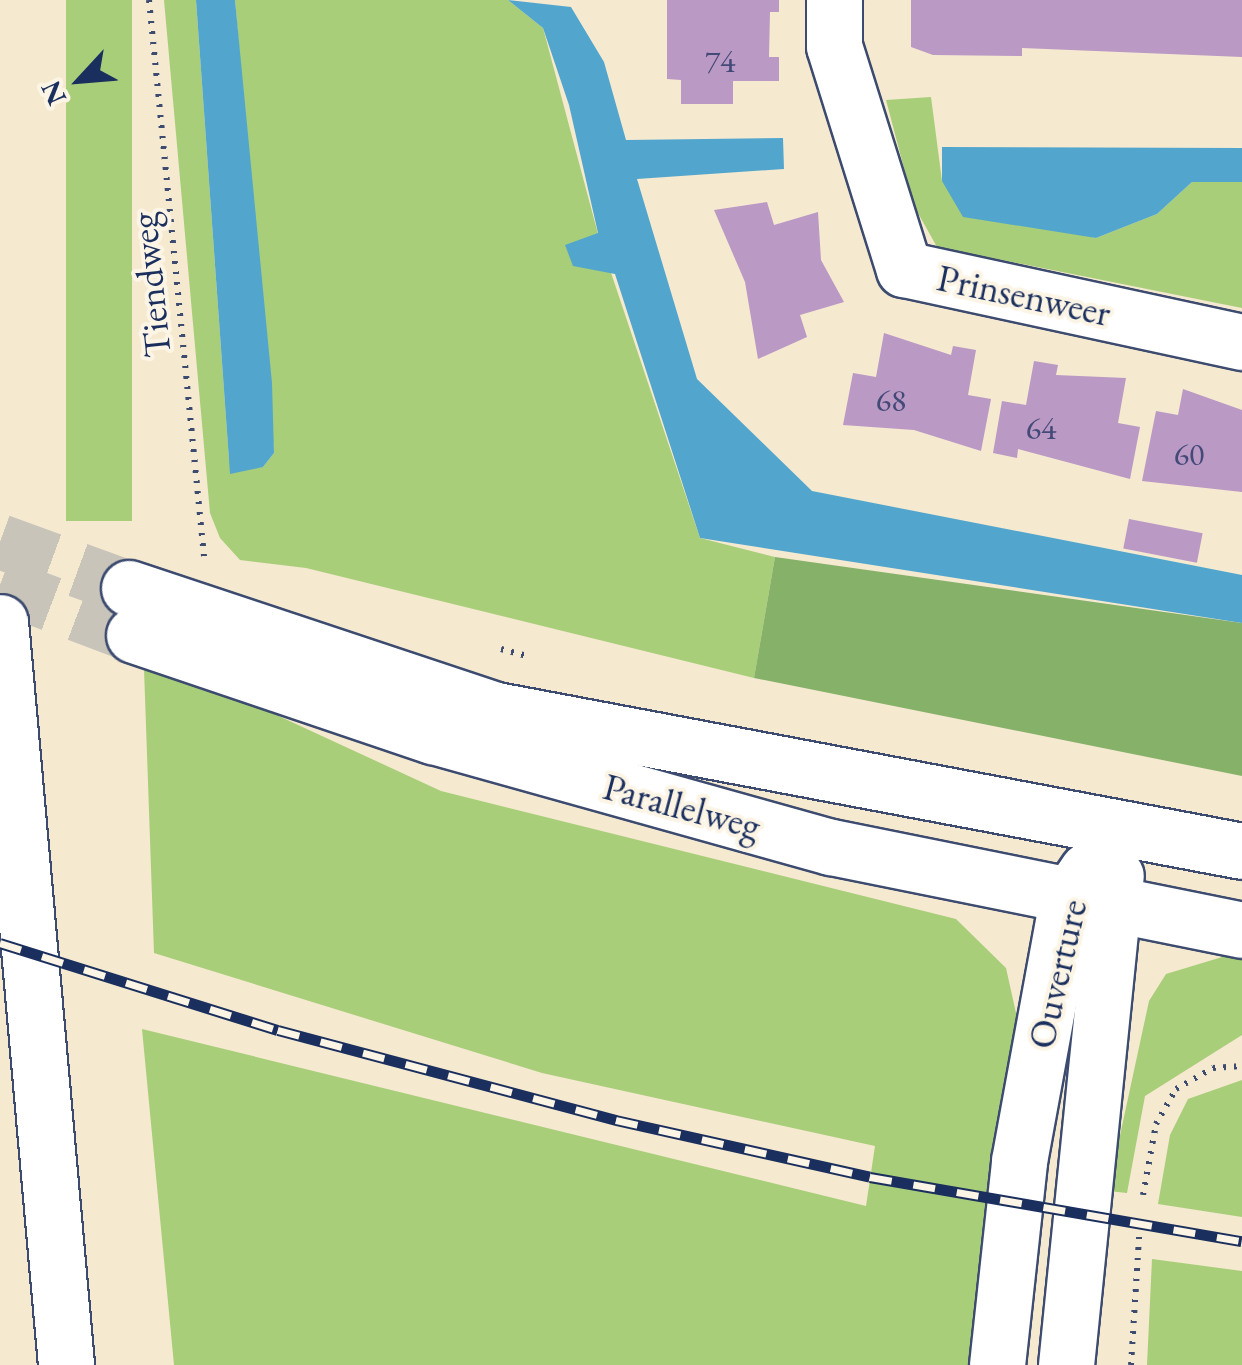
<!DOCTYPE html>
<html>
<head>
<meta charset="utf-8">
<style>
	body { margin:0 }
	#map { position:relative; width:1242px; height:1365px; overflow:hidden; background:#f5e9d0; font-family:"EB Garamond",serif }
	div>[style] { position:absolute }
	.green>* { inset:0; background:#a8ce79; transform-origin:0 0 }
	.forest>* { inset:0; background:#86b169 }
	.water>* { inset:0; background:#52a6ce }
	.building>* { inset:0; background:#ba99c5; transform-origin:0 0 }
	.secondary-tunnel>* { height:55px; margin-top:-27.5px; transform-origin:0; background:repeating-linear-gradient(90deg,#c9c4b9 0 55px,transparent 0 83px) }
	.path>* { height:6px; margin-top:-3px; transform-origin:0; background:repeating-linear-gradient(90deg,#3c4b6f 0 2.5px,transparent 0 10.5px) }
	.roads { filter:drop-shadow(2px 0 #3c4b6f) drop-shadow(-2px 0 #3c4b6f) drop-shadow(0 2px #3c4b6f) drop-shadow(0 -2px #3c4b6f) }
	.street>* { height:55px; margin:-27.5px; padding:0 27.5px; transform-origin:27.5px; border-radius:27.5px; background:#fff }
	.secondary>* { height:55px; margin:-27.5px; padding:0 27.5px; transform-origin:27.5px; border-radius:27.5px; background:#fff }
	.highway>* { height:55px; margin:-27.5px; padding:0 27.5px; transform-origin:27.5px; border-radius:27.5px; background:#fff }
	.rail>* { height:11px; margin-top:-5.5px; transform-origin:0; background:repeating-linear-gradient(90deg,#fcf5e5 0 22px,#1b2f5e 0 44px); box-sizing:border-box; border-block:2px solid #1b2f5e }
	span { translate:-50% -50%; white-space:nowrap; text-align:center; line-height:1.15; -webkit-text-stroke:8px #fcf5e5; paint-order:stroke }
	.number-label { font-size:32px; color:#434a78 }
	.number-label span { -webkit-text-stroke-width:0 }
	.street-label { font-size:38px; color:#1b2f5e }
	.north { position:absolute; left:30px; top:30px; width:100px; height:100px; -webkit-text-stroke:8px #fcf5e5; paint-order:stroke; rotate:244deg; font-size:28px; font-weight:700; line-height:40px; text-align:center; color:#1b2f5e }
	.north::after { content:''; display:block; margin:auto; width:35px; height:45px; background:#1b2f5e; clip-path:polygon(50% 0,100% 100%,50% 72%,0 100%) }
</style>
</head>
<body>
<div id="map">
	<div class="green">
		<div style="left:66px;top:0;width:66px;height:521px"></div>
		<div style="clip-path:polygon(164px 0,196px 0,229px 460px,237px 470px,263px 467px,274px 453px,235px 0,508px 0,543px 28px,598px 234px,700px 538px,775px 557px,754px 678px,306px 568px,240px 560px,220px 538px,210px 513px)"></div>
		<div style="clip-path:polygon(931px 97px,942px 181px,1080px 234px,1096px 238px,1157px 214px,1192px 182px,1242px 182px,1242px 308px,937px 247px,914px 206px,886px 100px)"></div>
		<div style="clip-path:polygon(144px 669px,270px 712px,441px 791px,956px 919px,1006px 968px,1020px 1031px,976px 1365px,174px 1365px,142px 1029px,866px 1206px,875px 1146px,542px 1073px,154px 953px)"></div>
		<div style="clip-path:polygon(1242px 951px,1242px 1035px,1145px 1096px,1127px 1193px,1108px 1191px,1149px 1001px,1166px 974px)"></div>
		<div style="clip-path:polygon(1242px 1080px,1242px 1217px,1158px 1204px,1170px 1135px,1188px 1099px)"></div>
		<div style="clip-path:polygon(1152px 1259px,1242px 1271px,1242px 1365px,1147px 1365px)"></div>
	</div>
	<div class="forest">
		<div style="clip-path:polygon(775px 557px,1242px 623px,1242px 776px,754px 678px)"></div>
	</div>
	<div class="water">
		<div style="clip-path:polygon(196px 0,235px 0,272px 383px,274px 453px,263px 467px,230px 474px)"></div>
		<div style="clip-path:polygon(508px 0,571px 7px,604px 62px,626px 140px,783px 138px,784px 169px,637px 179px,697px 379px,812px 491px,1242px 575px,1242px 623px,700px 538px,615px 274px,573px 266px,565px 245px,598px 233px,569px 105px,543px 28px)"></div>
		<div style="clip-path:polygon(942px 147px,1242px 148px,1242px 182px,1192px 182px,1157px 214px,1096px 238px,963px 217px,942px 181px)"></div>
	</div>
	<div class="building">
		<div style="clip-path:polygon(667px 0,779px 0,779px 12px,770px 12px,769px 57px,779px 57px,779px 81px,733px 81px,733px 104px,681px 104px,681px 80px,667px 79px)"></div>
		<div style="clip-path:polygon(911px 0,1242px 0,1242px 57px,1022px 48px,1022px 56px,933px 55px,911px 47px)"></div>
		<div style="clip-path:polygon(767px 202px,774px 225px,818px 212px,821px 260px,844px 302px,800px 315px,807px 337px,758px 359px,745px 282px,714px 210px)"></div>
		<div style="clip-path:polygon(884px 333px,951px 355px,953px 346px,976px 350px,968px 395px,991px 399px,981px 451px,914px 430px,843px 425px,853px 373px,876px 377px)"></div>
		<div style="clip-path:polygon(1034px 361px,1058px 365px,1056px 375px,1126px 378px,1118px 423px,1140px 427px,1130px 479px,1018px 449px,1017px 458px,993px 453px,1002px 401px,1026px 405px)"></div>
		<div style="clip-path:polygon(1183px 389px,1242px 410px,1242px 492px,1142px 481px,1156px 411px,1178px 415px)"></div>
		<div style="left:1129px;top:519px;width:75px;height:30px;rotate:11deg"></div>
	</div>
	<div class="secondary-tunnel">
		<div style="left:0;top:541px;width:137px;rotate:20deg"></div>
		<div style="left:0;top:584px;width:143px;rotate:20.8deg"></div>
	</div>
	<div class="path">
		<div style="left:149px;top:0;width:559px;rotate:84.35deg"></div>
		<div style="left:501px;top:649px;width:27px;rotate:15deg"></div>
		<div style="left:1143px;top:1195px;width:72px;rotate:-79.6deg"></div>
		<div style="left:1156px;top:1124px;width:40px;rotate:-60.3deg"></div>
		<div style="left:1176px;top:1089px;width:43px;rotate:-29.6deg"></div>
		<div style="left:1213px;top:1068px;width:29px;rotate:-4deg"></div>
		<div style="left:1131px;top:1365px;width:143px;rotate:-86.4deg"></div>
	</div>
	<div class="roads">
		<div class="street">
			<div style="left:834px;top:0;width:46px;rotate:90deg"></div>
			<div style="left:834px;top:46px;width:234px;rotate:72.6deg"></div>
			<div style="left:904px;top:269px;width:346px;rotate:12.2deg"></div>
		</div>
		<div class="secondary">
			<div style="left:129px;top:588px;width:387px;rotate:18.4deg"></div>
			<div style="left:496px;top:710px;width:759px;rotate:10.7deg"></div>
			<div style="left:134px;top:635px;width:316px;rotate:18.7deg"></div>
			<div style="left:433px;top:736px;width:413px;rotate:15.6deg"></div>
			<div style="left:831px;top:847px;width:419px;rotate:11.4deg"></div>
			<div style="left:997px;top:1365px;width:205px;rotate:-83.8deg"></div>
			<div style="left:1019px;top:1161px;width:265px;rotate:-79.6deg"></div>
			<div style="left:1067px;top:900px;width:36px;rotate:-56deg"></div>
			<div style="left:1066px;top:1365px;width:492px;rotate:-84.2deg"></div>
		</div>
		<div class="highway">
			<div style="left:0;top:622px;width:746px;rotate:84.92deg"></div>
		</div>
	</div>
	<div class="rail">
		<div style="left:0;top:943px;width:291px;rotate:17.4deg"></div>
		<div style="left:278px;top:1030px;width:350px;rotate:14.9deg"></div>
		<div style="left:616px;top:1120px;width:260px;rotate:12.6deg"></div>
		<div style="left:870px;top:1177px;width:377px;rotate:9.8deg"></div>
	</div>
	<div class="number-label">
		<span style="left:720px;top:61px">74</span>
		<span style="left:891px;top:400px">68</span>
		<span style="left:1041px;top:428px">64</span>
		<span style="left:1189px;top:454px">60</span>
	</div>
	<div class="street-label">
		<span style="left:150px;top:285px;rotate:-96deg">Tiendweg</span>
		<span style="left:1024px;top:295px;rotate:12deg">Prinsenweer</span>
		<span style="left:682px;top:806px;rotate:15deg">Parallelweg</span>
		<span style="left:1057px;top:974px;rotate:-77deg">Ouverture</span>
	</div>
	<div class="north">N</div>
</div>
</body>
</html>
